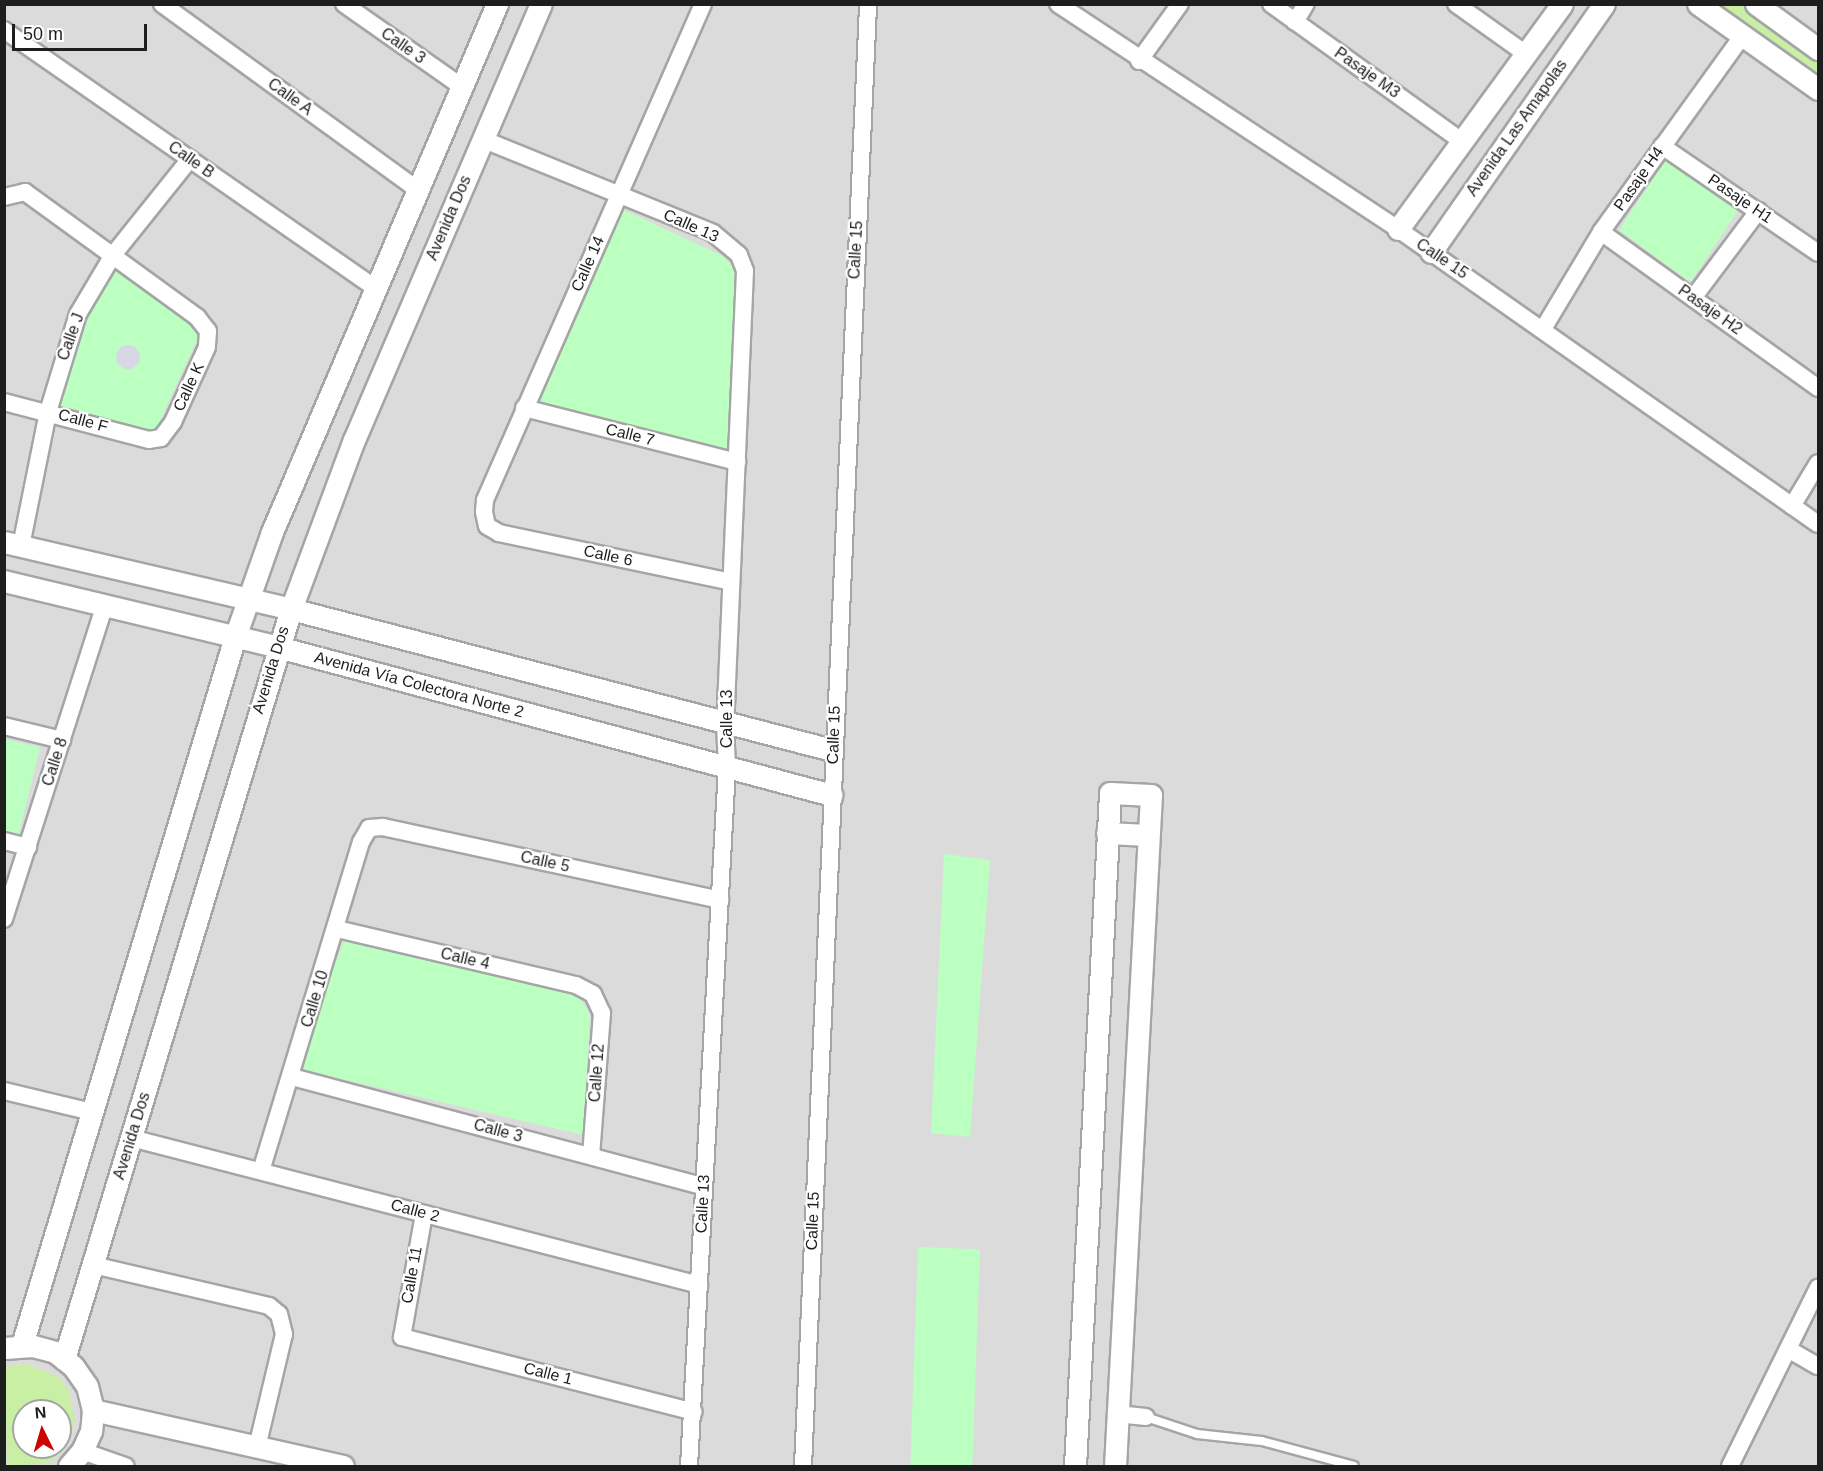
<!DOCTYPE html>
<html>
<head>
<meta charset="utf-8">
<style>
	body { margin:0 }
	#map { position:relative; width:1823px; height:1471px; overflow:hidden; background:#f0ece3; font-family:Arial,sans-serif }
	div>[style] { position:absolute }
	.residential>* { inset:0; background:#dcdbdb }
	.grass>* { inset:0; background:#c8efa3 }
	.park>* { inset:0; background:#bbffc1; transform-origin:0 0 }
	.plaza>* { inset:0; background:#d7d7e6 }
	.round { border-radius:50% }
	.roads { filter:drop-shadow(2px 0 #a5a5a5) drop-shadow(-2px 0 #a5a5a5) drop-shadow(0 2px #a5a5a5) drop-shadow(0 -2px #a5a5a5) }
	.service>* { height:8px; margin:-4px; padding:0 4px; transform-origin:4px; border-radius:4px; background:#fff }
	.minor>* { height:16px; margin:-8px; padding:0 8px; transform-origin:8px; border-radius:8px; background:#fff }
	.tertiary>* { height:21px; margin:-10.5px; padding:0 10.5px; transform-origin:10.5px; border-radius:10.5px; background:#fff }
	span { translate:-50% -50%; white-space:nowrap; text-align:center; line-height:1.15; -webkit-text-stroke:4.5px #fff; paint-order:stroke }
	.street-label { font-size:16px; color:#1e1e1e }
	.frame { position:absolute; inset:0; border:6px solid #1e1e1e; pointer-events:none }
	.north { position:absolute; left:12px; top:1399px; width:60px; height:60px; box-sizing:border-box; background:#fff; border:2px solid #a5a5a5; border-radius:50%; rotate:355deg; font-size:16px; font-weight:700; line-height:24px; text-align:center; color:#1e1e1e }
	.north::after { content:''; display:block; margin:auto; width:21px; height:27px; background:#cc0200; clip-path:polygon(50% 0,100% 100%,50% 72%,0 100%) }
	.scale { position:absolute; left:12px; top:24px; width:135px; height:27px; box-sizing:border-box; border:3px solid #1e1e1e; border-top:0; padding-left:8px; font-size:18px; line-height:21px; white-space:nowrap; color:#1e1e1e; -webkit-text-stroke:4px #fff; paint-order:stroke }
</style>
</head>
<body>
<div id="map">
	<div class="residential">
		<div style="clip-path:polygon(evenodd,5px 5px,1818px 5px,1818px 1466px,5px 1466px,5px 5px,24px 1411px,60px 1411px,60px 1447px,24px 1447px,24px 1411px)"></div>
	</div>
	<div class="grass">
		<div style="clip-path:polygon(1709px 5px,1744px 5px,1818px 57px,1818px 81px)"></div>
		<div style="clip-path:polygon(evenodd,26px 1364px,57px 1376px,68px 1389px,75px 1422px,62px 1453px,48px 1463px,7px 1466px,5px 1367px,26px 1364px,24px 1411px,60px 1411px,60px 1447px,24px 1447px,24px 1411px)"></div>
	</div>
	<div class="park">
		<div style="clip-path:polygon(1668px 156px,1741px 206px,1692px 280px,1687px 280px,1619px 230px)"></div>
		<div style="clip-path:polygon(624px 210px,723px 256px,735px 269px,728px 450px,720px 452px,541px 405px,536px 392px,614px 213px)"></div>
		<div style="clip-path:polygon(121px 270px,198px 324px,200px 333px,157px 427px,148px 431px,61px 407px,59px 400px,85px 316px,110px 273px)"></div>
		<div style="clip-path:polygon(4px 739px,40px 747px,18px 837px,5px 834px)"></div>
		<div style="clip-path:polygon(944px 854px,990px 860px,970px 1137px,931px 1133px)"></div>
		<div style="clip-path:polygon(344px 940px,579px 996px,590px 1014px,583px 1135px,295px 1068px)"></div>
		<div style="left:918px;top:1247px;width:62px;height:219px;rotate:2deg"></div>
	</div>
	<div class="plaza">
		<div class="round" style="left:116px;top:345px;width:24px;height:24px"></div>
	</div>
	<div class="roads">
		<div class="service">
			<div style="left:1146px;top:1417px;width:54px;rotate:18.4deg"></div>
			<div style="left:1197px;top:1434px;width:65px;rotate:6.1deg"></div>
			<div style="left:1262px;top:1441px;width:95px;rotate:15.2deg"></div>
		</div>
		<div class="minor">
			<div style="left:162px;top:4px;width:316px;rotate:36deg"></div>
			<div style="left:344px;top:4px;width:144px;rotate:35.1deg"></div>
			<div style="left:703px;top:4px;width:542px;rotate:113.73deg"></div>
			<div style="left:485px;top:500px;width:12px;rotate:95deg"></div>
			<div style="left:484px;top:512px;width:14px;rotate:78deg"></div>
			<div style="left:487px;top:526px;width:14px;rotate:30deg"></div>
			<div style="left:499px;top:533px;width:237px;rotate:11.9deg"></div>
			<div style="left:1058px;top:4px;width:408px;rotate:33.5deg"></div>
			<div style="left:1398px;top:229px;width:513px;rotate:35.08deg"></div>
			<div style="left:1271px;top:4px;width:235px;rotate:35.7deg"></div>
			<div style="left:1456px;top:4px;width:86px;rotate:35.5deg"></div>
			<div style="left:1295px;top:22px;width:21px;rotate:-59deg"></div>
			<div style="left:4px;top:30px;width:455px;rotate:34.8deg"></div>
			<div style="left:1139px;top:61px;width:70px;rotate:-54.3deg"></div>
			<div style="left:482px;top:139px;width:249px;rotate:22.1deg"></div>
			<div style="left:713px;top:233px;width:34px;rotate:40deg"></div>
			<div style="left:739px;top:255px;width:17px;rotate:69deg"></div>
			<div style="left:745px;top:271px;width:453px;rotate:92.5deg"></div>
			<div style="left:725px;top:724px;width:43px;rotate:87.3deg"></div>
			<div style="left:727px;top:767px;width:700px;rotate:93.11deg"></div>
			<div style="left:1662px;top:146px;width:189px;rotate:34.4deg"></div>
			<div style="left:4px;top:197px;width:22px;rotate:-13deg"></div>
			<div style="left:25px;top:192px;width:213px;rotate:36deg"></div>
			<div style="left:197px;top:317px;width:18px;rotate:52deg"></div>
			<div style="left:208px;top:331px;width:16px;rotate:94deg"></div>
			<div style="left:207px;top:347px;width:82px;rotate:114.4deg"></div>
			<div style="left:173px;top:422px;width:20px;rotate:127deg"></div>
			<div style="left:161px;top:438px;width:12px;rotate:171deg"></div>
			<div style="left:149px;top:440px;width:150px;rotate:-165.3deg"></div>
			<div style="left:1601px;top:232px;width:267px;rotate:35.7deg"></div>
			<div style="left:1693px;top:298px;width:109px;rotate:-53.2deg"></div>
			<div style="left:1543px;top:329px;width:113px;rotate:-59.1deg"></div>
			<div style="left:1601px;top:232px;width:243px;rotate:-54.2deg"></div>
			<div style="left:524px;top:408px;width:220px;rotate:14.2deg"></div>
			<div style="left:1792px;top:506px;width:50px;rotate:-58.8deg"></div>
			<div style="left:21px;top:546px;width:137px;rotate:-78.6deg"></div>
			<div style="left:48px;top:412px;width:102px;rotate:-73deg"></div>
			<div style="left:78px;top:314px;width:69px;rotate:-59.3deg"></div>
			<div style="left:113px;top:255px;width:123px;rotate:-51.3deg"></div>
			<div style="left:4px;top:726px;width:60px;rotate:13.6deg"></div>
			<div style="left:4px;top:841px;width:25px;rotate:14deg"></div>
			<div style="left:4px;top:919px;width:330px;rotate:-72.2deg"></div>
			<div style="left:337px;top:929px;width:245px;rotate:13.2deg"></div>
			<div style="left:576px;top:985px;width:19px;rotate:28deg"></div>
			<div style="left:593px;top:994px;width:21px;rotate:65deg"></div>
			<div style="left:602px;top:1013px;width:142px;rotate:94.4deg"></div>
			<div style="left:292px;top:1077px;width:426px;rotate:14.9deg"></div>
			<div style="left:4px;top:1091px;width:90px;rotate:13.4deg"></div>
			<div style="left:131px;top:1138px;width:587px;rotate:14.51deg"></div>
			<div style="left:261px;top:1171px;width:344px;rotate:-73.1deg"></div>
			<div style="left:361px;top:842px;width:16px;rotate:-60deg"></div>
			<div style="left:369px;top:828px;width:14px;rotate:-4deg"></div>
			<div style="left:383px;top:827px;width:345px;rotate:12.2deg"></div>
			<div style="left:424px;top:1214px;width:125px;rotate:100.1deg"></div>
			<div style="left:402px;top:1337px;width:301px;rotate:14.4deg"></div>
			<div style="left:93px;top:1265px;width:181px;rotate:13.1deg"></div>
			<div style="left:269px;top:1306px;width:13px;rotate:39deg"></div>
			<div style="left:279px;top:1314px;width:21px;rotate:76deg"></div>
			<div style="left:284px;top:1334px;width:116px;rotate:103.4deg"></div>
			<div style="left:1788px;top:1349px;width:34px;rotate:30deg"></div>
			<div style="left:1117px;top:1414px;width:29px;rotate:6deg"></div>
			<div style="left:82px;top:1451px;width:46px;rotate:19.2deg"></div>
			<div style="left:803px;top:1466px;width:1463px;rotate:-87.45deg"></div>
			<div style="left:1730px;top:1466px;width:199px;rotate:-63.7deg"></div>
		</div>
		<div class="tertiary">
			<div style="left:1698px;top:4px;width:147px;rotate:35.3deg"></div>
			<div style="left:1756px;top:4px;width:77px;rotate:36deg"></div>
			<div style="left:1398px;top:229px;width:278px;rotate:-53.9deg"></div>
			<div style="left:1431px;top:252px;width:302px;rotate:-55.1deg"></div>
			<div style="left:4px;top:542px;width:295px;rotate:13.1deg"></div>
			<div style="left:291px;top:609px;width:559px;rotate:14.61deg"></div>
			<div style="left:4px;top:581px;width:282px;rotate:13.5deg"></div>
			<div style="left:278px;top:647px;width:573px;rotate:14.96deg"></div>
			<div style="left:1107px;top:833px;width:41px;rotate:2.8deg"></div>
			<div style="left:22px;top:1345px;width:739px;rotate:-73.26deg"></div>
			<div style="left:235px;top:637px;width:111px;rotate:-70.6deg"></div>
			<div style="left:272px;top:532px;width:574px;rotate:-66.92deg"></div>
			<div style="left:4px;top:1348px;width:29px;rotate:-4deg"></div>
			<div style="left:33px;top:1346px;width:23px;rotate:15deg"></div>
			<div style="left:55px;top:1352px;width:23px;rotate:38deg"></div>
			<div style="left:73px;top:1366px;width:24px;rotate:55deg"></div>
			<div style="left:87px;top:1386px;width:25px;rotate:76deg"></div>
			<div style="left:93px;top:1410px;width:21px;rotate:95deg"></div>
			<div style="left:91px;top:1431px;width:22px;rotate:114deg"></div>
			<div style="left:82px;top:1451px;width:20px;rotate:131deg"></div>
			<div style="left:64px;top:1359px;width:784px;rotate:-73.16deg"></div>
			<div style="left:291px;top:609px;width:180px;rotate:-69.6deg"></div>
			<div style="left:354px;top:440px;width:474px;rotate:-66.8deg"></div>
			<div style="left:93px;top:1410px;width:256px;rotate:12.6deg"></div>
			<div style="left:1075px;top:1466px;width:674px;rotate:-87.02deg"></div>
			<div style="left:1110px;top:793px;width:41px;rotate:2.8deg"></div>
			<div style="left:1151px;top:795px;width:672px;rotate:93.07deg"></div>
		</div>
	</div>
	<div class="street-label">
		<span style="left:403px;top:46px;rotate:35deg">Calle 3</span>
		<span style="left:1367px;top:73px;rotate:35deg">Pasaje M3</span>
		<span style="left:290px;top:97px;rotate:36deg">Calle A</span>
		<span style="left:1517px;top:128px;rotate:-55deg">Avenida Las Amapolas</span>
		<span style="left:191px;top:160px;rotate:35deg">Calle B</span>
		<span style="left:1639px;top:179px;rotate:-55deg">Pasaje H4</span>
		<span style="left:1740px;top:199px;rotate:34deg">Pasaje H1</span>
		<span style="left:449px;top:218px;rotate:-67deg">Avenida Dos</span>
		<span style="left:691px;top:226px;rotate:24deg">Calle 13</span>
		<span style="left:856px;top:250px;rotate:-87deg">Calle 15</span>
		<span style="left:1442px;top:259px;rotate:34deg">Calle 15</span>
		<span style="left:588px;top:264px;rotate:-66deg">Calle 14</span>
		<span style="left:1710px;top:310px;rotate:35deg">Pasaje H2</span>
		<span style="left:71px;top:337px;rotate:-70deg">Calle J</span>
		<span style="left:189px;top:387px;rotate:-65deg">Calle K</span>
		<span style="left:83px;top:421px;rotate:15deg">Calle F</span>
		<span style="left:630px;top:435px;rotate:14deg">Calle 7</span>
		<span style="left:608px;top:556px;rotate:12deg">Calle 6</span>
		<span style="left:271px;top:670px;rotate:-73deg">Avenida Dos</span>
		<span style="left:419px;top:685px;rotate:15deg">Avenida Vía Colectora Norte 2</span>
		<span style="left:727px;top:719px;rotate:-90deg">Calle 13</span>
		<span style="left:834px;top:735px;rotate:-88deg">Calle 15</span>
		<span style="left:55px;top:762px;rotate:-72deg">Calle 8</span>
		<span style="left:545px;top:862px;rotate:12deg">Calle 5</span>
		<span style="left:465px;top:959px;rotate:13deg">Calle 4</span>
		<span style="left:315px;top:999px;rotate:-73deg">Calle 10</span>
		<span style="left:597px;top:1073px;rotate:-86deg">Calle 12</span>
		<span style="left:498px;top:1131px;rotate:15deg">Calle 3</span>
		<span style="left:132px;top:1136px;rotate:-73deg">Avenida Dos</span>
		<span style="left:703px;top:1204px;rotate:-87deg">Calle 13</span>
		<span style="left:415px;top:1211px;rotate:15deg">Calle 2</span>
		<span style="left:813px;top:1221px;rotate:-88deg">Calle 15</span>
		<span style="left:412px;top:1275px;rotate:-80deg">Calle 11</span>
		<span style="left:548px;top:1374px;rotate:14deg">Calle 1</span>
	</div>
	<div class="frame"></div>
	<div class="north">N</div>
	<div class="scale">50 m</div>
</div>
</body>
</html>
